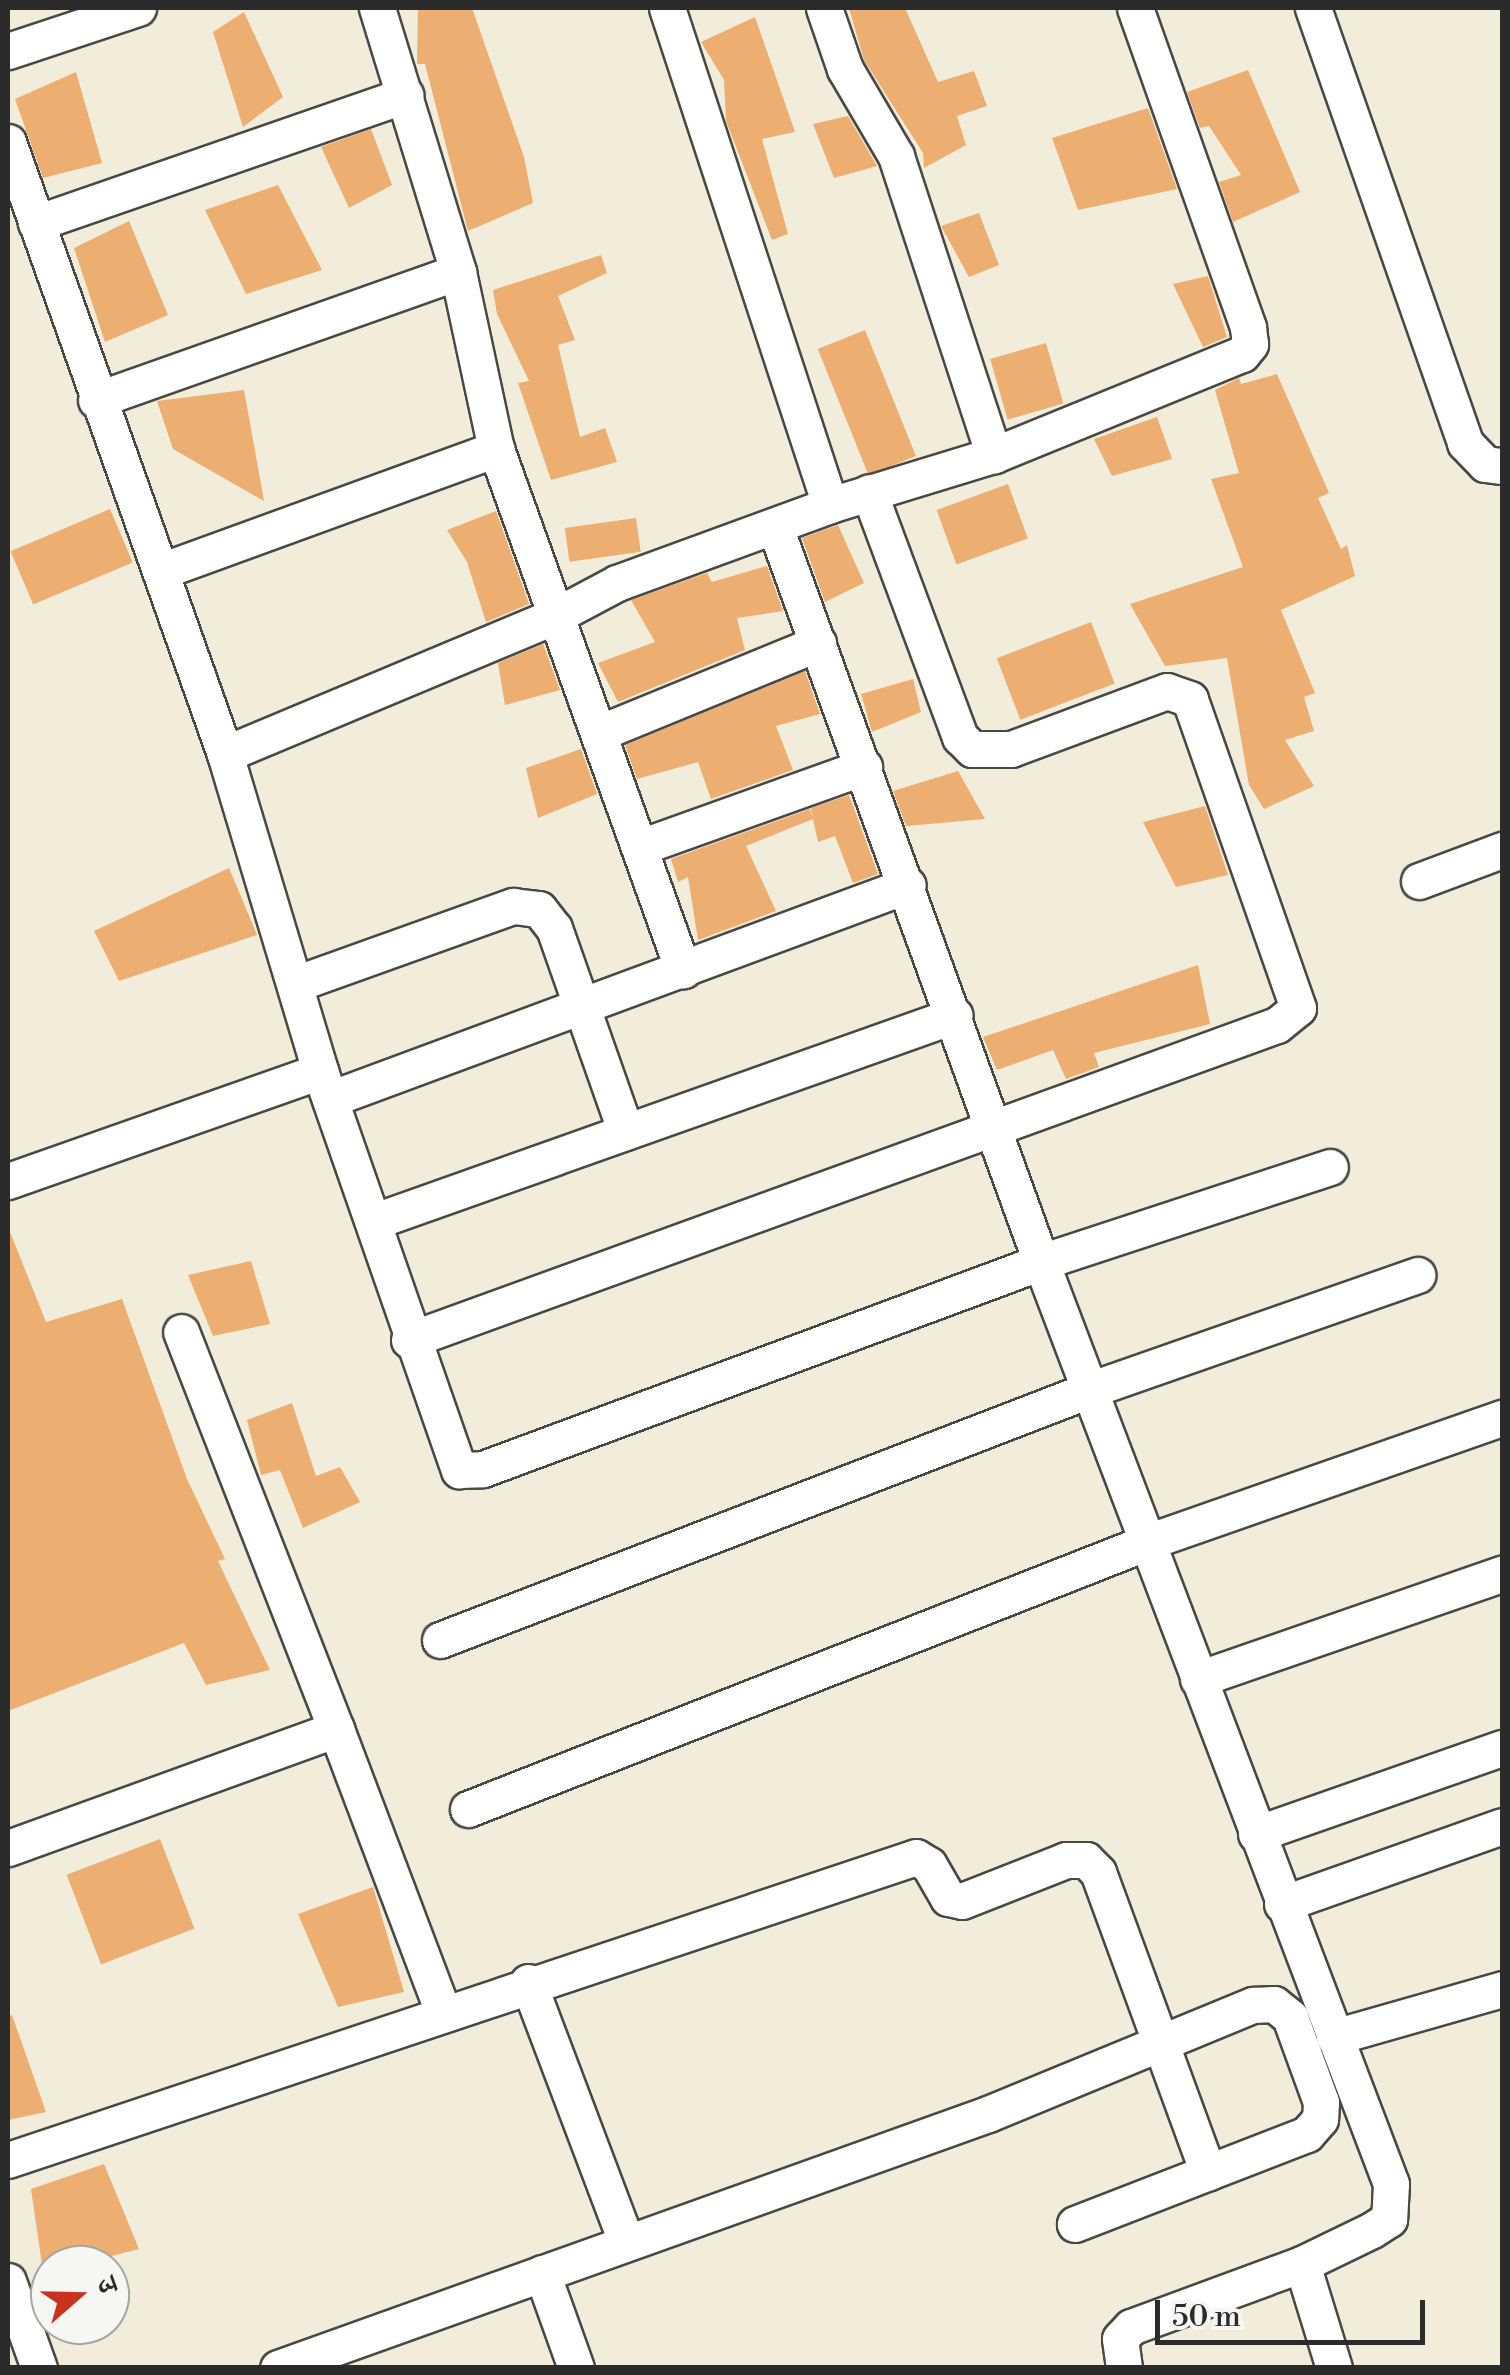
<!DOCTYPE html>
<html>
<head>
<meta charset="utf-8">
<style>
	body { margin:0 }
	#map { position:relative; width:1510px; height:2375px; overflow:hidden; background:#f2ecdb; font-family:"Libre Bodoni","Noto Serif Devanagari",serif }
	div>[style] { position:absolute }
	.building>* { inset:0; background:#edae72; transform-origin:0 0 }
	.roads { filter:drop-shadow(2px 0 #494845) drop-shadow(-2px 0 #494845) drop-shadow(0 2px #494845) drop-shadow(0 -2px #494845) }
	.street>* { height:35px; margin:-17.5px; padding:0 17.5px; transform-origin:17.5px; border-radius:17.5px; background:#fff }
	span { translate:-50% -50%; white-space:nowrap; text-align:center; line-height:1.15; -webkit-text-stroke:9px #f6f6f2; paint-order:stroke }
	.frame { position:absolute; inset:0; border:10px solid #2b2b2b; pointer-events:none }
	.north { position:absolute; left:30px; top:2245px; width:100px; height:100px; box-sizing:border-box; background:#f6f6f2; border:2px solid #a5a5a2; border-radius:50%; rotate:70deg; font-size:28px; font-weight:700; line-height:40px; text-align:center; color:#2b2b2b }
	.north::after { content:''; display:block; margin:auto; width:35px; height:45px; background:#c8321e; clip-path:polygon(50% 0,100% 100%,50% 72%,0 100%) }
	.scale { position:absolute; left:1155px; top:2300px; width:270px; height:45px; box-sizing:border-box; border:5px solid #2b2b2b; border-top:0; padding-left:12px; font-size:30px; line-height:35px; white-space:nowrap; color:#2b2b2b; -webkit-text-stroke:8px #f6f6f2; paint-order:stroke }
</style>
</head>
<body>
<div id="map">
	<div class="building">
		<div style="clip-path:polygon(418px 8px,472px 8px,524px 157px,533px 203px,468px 231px,425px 64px,417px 64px)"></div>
		<div style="clip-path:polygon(849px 8px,905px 8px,938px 82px,974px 71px,987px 106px,957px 116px,966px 145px,924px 168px,923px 153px,864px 60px)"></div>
		<div style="clip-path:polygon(244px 12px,283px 97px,243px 127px,213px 32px)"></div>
		<div style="clip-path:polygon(755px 17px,795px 132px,762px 139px,788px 234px,772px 240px,726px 121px,724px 80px,701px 42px)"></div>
		<div style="clip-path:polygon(1248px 70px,1300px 192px,1233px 222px,1219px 182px,1241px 175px,1209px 126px,1200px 128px,1187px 92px)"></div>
		<div style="clip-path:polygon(76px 72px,102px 163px,43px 178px,15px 99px)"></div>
		<div style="clip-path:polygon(1148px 108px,1177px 189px,1078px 210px,1052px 138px)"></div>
		<div style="clip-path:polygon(848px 116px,877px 166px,834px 178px,813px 124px)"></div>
		<div style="clip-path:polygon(371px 129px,392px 185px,349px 208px,321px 147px)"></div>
		<div style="clip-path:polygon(278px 185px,322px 270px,246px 294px,205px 210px)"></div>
		<div style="clip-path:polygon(979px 213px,999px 265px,969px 277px,941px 226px)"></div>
		<div style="clip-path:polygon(129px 221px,168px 315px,105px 342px,74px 248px)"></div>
		<div style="clip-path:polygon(601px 255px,607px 273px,558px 296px,575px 340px,558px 345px,580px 437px,605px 428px,617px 462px,551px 480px,518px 383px,529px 381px,497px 314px,493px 290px)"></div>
		<div style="clip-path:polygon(1208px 276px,1227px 337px,1203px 347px,1173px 284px)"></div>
		<div style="left:865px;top:330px;width:136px;height:51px;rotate:68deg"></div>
		<div style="left:1046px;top:343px;width:63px;height:58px;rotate:74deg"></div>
		<div style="clip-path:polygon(1277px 374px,1329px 493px,1318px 498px,1341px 549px,1347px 545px,1355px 576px,1281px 610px,1315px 693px,1304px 697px,1314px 731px,1285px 740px,1314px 786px,1264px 809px,1249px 785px,1227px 658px,1165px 666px,1130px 604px,1243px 567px,1211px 479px,1239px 473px,1215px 390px,1239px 378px,1241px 384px)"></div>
		<div style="clip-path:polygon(244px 390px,264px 501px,173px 449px,157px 401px)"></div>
		<div style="clip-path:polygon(1157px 417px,1172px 459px,1112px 476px,1094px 439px)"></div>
		<div style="left:1008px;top:484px;width:58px;height:76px;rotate:70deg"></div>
		<div style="left:110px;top:509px;width:58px;height:108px;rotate:67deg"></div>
		<div style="clip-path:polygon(496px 511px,529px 604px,486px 622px,467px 562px,447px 530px)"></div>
		<div style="left:636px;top:518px;width:34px;height:72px;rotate:82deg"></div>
		<div style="clip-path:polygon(838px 525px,864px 583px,825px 602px,802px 538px)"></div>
		<div style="clip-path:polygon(767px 566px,783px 611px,737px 618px,745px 650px,618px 702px,598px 663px,655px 642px,631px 600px,707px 573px,712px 582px)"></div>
		<div style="left:1091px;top:622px;width:66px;height:101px;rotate:69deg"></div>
		<div style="clip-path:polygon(543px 644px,560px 690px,505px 705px,498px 663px)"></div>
		<div style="clip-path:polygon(805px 671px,820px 714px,776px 726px,793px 770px,711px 799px,698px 762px,637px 779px,625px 745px)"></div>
		<div style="clip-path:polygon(913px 679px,921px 712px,872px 732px,861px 694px)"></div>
		<div style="clip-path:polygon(581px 749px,597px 794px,538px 818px,526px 768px)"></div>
		<div style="clip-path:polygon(958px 771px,985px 819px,906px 826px,893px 791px)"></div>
		<div style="clip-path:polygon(849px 795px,878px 874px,853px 883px,835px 836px,818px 842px,813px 819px,746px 846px,776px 911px,698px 940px,688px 877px,678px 882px,671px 859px,810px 809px,813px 818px,811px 808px)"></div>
		<div style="clip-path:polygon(1205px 806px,1228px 875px,1176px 887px,1143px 822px)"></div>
		<div style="clip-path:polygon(229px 868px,257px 935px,119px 981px,94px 931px)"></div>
		<div style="clip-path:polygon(1198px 965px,1210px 1024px,1094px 1053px,1099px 1067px,1066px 1079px,1053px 1050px,997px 1070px,983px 1037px)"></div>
		<div style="clip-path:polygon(8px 1227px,46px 1322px,122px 1299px,187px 1479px,225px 1559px,218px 1561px,270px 1670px,206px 1685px,184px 1643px,8px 1711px)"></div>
		<div style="clip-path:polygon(251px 1261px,270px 1324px,213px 1336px,188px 1275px)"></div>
		<div style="clip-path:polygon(292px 1403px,316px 1476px,340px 1467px,360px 1502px,303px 1528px,280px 1470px,261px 1475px,247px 1420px)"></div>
		<div style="left:160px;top:1839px;width:96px;height:100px;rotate:69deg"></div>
		<div style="clip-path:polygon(373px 1887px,404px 1992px,338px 2007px,298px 1914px)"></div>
		<div style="clip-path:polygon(12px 2015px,46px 2112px,8px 2120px,8px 2016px)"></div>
		<div style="clip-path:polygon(104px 2164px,139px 2249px,76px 2265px,42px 2265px,31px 2189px)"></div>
	</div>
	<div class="roads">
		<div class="street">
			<div style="left:377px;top:8px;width:276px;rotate:72.9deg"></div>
			<div style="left:458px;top:272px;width:181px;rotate:77.9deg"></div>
			<div style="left:496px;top:449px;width:554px;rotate:70.26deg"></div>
			<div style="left:667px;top:8px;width:523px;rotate:71.84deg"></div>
			<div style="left:824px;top:8px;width:65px;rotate:71deg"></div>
			<div style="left:845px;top:69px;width:101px;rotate:59.6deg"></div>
			<div style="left:896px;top:156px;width:315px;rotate:71.9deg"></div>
			<div style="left:1313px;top:8px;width:461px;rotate:70.7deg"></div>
			<div style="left:1465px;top:443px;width:29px;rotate:46deg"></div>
			<div style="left:1485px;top:464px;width:17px;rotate:7deg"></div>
			<div style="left:8px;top:51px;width:137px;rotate:-18.3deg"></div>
			<div style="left:8px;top:142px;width:649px;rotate:70.48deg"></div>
			<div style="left:225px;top:754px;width:331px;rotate:73.3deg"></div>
			<div style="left:320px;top:1071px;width:423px;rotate:70.8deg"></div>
			<div style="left:459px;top:1470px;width:24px;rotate:-2deg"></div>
			<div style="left:483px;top:1469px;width:595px;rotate:-20.35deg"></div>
			<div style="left:1041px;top:1262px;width:304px;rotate:-18.2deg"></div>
			<div style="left:36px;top:223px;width:391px;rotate:-19.1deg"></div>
			<div style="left:96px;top:400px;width:384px;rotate:-19.5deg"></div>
			<div style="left:775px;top:527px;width:782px;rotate:70.1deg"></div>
			<div style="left:1041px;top:1262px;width:986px;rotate:69.21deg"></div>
			<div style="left:1391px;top:2184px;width:35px;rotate:93deg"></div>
			<div style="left:1389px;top:2219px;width:20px;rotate:147deg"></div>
			<div style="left:1372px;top:2230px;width:78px;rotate:154.1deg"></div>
			<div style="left:1302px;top:2264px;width:182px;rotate:159.8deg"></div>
			<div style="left:1131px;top:2327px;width:16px;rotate:133deg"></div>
			<div style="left:1120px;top:2339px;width:29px;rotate:82deg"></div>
			<div style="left:161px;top:571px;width:357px;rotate:-20deg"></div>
			<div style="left:599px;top:733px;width:237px;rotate:-22.3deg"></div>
			<div style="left:225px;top:754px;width:355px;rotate:-22.7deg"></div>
			<div style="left:553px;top:617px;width:72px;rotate:-28deg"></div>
			<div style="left:617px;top:583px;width:227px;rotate:-20.1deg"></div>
			<div style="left:830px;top:505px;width:171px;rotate:-17deg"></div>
			<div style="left:994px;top:455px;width:268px;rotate:-22.2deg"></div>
			<div style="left:1242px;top:354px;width:13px;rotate:-51deg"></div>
			<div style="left:1250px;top:344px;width:17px;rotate:-97deg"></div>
			<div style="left:1248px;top:327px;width:338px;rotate:-109.5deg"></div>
			<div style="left:643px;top:846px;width:235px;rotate:-19.7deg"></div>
			<div style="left:1419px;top:881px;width:89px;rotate:-20.5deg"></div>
			<div style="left:295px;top:984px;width:232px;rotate:-19.7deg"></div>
			<div style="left:513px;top:906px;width:26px;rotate:7deg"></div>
			<div style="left:539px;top:909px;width:24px;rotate:52deg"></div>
			<div style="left:554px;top:928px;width:216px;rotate:70.6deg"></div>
			<div style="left:330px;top:1099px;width:616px;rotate:-20.32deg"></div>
			<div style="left:8px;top:1181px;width:331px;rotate:-19.4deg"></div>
			<div style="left:375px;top:1221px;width:615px;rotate:-19.55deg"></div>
			<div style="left:409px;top:1340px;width:923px;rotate:-19.95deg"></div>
			<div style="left:1277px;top:1025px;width:27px;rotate:-39deg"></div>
			<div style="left:1298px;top:1008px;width:327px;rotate:-109.3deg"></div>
			<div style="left:1190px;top:699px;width:24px;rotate:-161deg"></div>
			<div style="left:1167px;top:691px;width:166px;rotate:159.6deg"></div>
			<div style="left:1011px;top:749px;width:39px;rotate:180deg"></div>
			<div style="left:972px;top:749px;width:17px;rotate:-135deg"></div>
			<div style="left:960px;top:737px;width:261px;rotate:-110.4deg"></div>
			<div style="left:440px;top:1640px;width:695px;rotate:-21.07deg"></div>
			<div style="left:1089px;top:1390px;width:348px;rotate:-19.3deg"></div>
			<div style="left:1198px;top:1679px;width:322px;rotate:-19.1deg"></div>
			<div style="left:336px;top:1729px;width:303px;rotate:69.3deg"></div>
			<div style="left:468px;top:1809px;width:733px;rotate:-21.45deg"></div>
			<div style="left:1150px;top:1541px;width:373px;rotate:-19.3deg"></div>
			<div style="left:1256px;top:1834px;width:261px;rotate:-19.3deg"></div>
			<div style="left:8px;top:1848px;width:349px;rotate:-19.9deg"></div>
			<div style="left:336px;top:1729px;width:426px;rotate:-111.3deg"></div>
			<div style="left:1282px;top:1904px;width:233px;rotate:-19.5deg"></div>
			<div style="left:528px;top:1982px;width:277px;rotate:69.3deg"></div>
			<div style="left:1334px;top:2037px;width:175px;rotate:-15.9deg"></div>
			<div style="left:8px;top:2160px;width:957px;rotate:-18.45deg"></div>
			<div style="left:916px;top:1857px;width:15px;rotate:32deg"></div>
			<div style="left:929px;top:1865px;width:38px;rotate:60deg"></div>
			<div style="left:948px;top:1898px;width:14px;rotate:12deg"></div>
			<div style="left:962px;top:1901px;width:112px;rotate:-21.5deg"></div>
			<div style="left:1066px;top:1860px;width:20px"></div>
			<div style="left:1086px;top:1860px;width:17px;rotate:45deg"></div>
			<div style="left:1098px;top:1872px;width:320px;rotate:69.9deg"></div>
			<div style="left:1302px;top:2264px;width:109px;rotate:72.9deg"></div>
			<div style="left:542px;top:2273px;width:101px;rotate:70.3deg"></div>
			<div style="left:8px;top:2281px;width:92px;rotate:70.4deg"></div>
			<div style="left:278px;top:2368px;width:754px;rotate:-19.68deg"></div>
			<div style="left:988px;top:2114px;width:287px;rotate:-22.4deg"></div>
			<div style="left:1253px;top:2005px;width:21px;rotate:-3deg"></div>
			<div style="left:1274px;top:2004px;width:21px;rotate:39deg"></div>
			<div style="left:1290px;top:2017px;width:90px;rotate:70deg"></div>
			<div style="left:1321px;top:2102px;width:17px;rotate:93deg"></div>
			<div style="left:1320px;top:2119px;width:20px;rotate:131deg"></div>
			<div style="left:1307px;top:2134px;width:249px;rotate:158.8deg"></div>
		</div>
	</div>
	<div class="frame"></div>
	<div class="north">उ</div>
	<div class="scale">50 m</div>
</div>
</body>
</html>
